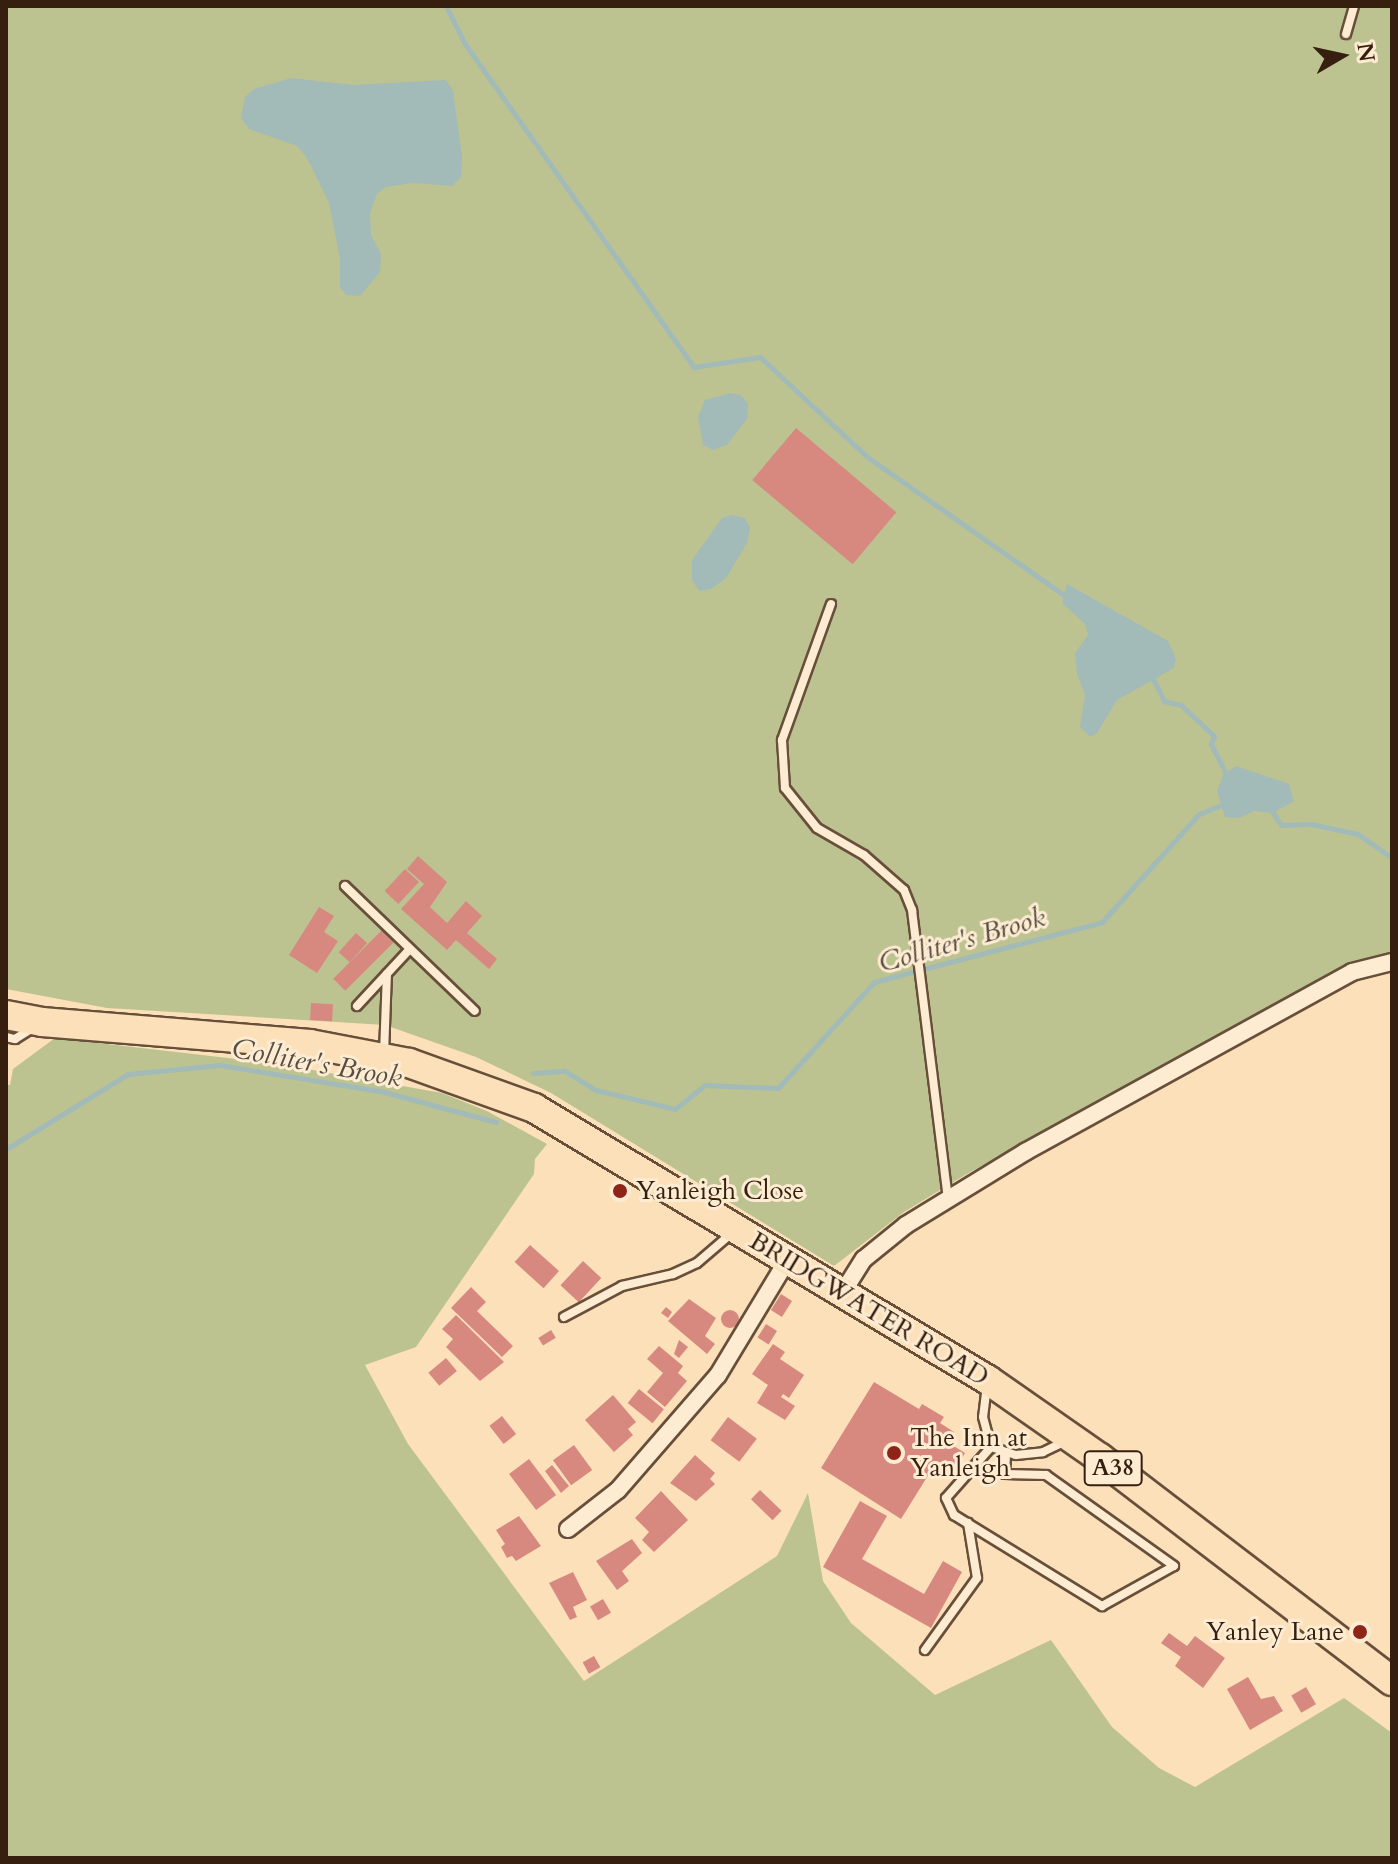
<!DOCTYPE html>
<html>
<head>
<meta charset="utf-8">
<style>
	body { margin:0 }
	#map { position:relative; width:1398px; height:1864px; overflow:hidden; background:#fce0b9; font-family:Cardo,serif }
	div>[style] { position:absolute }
	.green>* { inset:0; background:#bcc391 }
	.water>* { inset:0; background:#a2bbb8 }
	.stream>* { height:5px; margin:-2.5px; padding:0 2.5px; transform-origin:2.5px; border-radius:2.5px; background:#a2bbb8 }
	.building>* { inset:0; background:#d78980; transform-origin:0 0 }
	.round { border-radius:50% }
	.roads { filter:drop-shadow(2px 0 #684f3a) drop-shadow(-2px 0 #684f3a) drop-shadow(0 2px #684f3a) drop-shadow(0 -2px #684f3a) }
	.lane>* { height:8px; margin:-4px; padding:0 4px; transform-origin:4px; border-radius:4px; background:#fdebd2 }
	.street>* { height:16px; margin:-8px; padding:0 8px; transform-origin:8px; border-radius:8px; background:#fdebd2 }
	.highway>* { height:28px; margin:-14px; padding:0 14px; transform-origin:14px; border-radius:14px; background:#fce0b9 }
	.dots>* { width:22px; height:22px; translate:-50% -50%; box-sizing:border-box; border:4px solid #fdebd2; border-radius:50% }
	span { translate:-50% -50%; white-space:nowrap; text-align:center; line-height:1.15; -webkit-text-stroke:6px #fdebd2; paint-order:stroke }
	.shield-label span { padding:2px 6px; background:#fdebd2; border:2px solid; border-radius:6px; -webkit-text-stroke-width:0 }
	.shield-label { font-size:24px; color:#361f0f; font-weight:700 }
	.poi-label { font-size:26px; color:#361f0f }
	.left { translate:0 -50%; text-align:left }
	.right { translate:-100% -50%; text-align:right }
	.street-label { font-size:26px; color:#361f0f }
	.water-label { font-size:28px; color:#564e42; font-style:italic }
	.frame { position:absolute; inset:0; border:8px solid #361f0f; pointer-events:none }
	.north { position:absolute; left:1302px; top:16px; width:80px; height:80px; -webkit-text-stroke:6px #fdebd2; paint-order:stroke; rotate:81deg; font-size:22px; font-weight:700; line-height:32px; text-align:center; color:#361f0f }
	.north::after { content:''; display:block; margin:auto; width:28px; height:36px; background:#361f0f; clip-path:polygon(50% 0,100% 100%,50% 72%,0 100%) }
</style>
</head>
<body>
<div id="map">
	<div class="green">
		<div style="clip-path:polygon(6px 6px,1392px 6px,1392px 952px,1356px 961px,965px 1175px,904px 1212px,834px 1266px,551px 1093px,476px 1057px,385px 1025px,107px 1008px,6px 989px)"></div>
		<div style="clip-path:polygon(55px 1038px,279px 1064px,442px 1093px,487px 1111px,547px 1144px,535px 1159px,534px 1174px,416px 1347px,365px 1365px,408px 1444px,584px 1681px,777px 1556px,808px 1493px,823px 1581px,851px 1623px,935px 1695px,1051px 1640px,1112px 1727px,1159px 1768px,1195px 1787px,1344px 1698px,1392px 1733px,1392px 1858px,6px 1858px,6px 1085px,10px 1085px,13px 1069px)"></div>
	</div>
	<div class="water">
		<div style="clip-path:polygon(291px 78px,353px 85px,446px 80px,453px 91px,462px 157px,461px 177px,452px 186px,413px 183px,386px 187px,377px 194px,370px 213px,371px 235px,381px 254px,380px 272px,360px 296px,346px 295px,340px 287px,340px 259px,329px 203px,307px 158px,297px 146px,249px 129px,241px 118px,245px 97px,254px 89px)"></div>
		<div style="clip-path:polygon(730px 393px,741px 395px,748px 404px,747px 419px,727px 445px,713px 450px,703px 445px,698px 417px,705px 400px)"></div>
		<div style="clip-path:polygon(732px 515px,745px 518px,750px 528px,747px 543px,726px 578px,711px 589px,699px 591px,692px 580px,692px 560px,722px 518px)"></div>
		<div style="clip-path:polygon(1067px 584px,1168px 641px,1176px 659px,1174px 668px,1117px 700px,1097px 733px,1090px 737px,1080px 727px,1085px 695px,1077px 674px,1075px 653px,1088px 635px,1085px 624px,1062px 603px)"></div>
		<div style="clip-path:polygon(1236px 766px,1289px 784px,1294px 801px,1273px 813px,1254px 811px,1239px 818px,1225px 817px,1217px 791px,1223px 775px)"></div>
	</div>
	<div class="stream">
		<div style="left:446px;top:6px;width:42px;rotate:63.4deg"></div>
		<div style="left:465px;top:44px;width:396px;rotate:54.7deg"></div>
		<div style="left:694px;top:367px;width:67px;rotate:-8.6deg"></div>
		<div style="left:760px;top:357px;width:145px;rotate:43deg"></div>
		<div style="left:866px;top:456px;width:242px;rotate:35.1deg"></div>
		<div style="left:1153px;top:679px;width:25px;rotate:63deg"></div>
		<div style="left:1164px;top:701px;width:17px;rotate:13deg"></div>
		<div style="left:1181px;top:705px;width:45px;rotate:43.2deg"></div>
		<div style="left:1214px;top:736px;width:9px;rotate:111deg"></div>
		<div style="left:1211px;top:744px;width:33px;rotate:63deg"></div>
		<div style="left:1273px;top:813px;width:14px;rotate:56deg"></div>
		<div style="left:1281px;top:825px;width:30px;rotate:-2deg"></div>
		<div style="left:1311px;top:824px;width:48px;rotate:12deg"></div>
		<div style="left:1358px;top:834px;width:42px;rotate:35.2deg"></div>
		<div style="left:533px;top:1073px;width:32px;rotate:-4deg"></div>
		<div style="left:565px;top:1071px;width:36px;rotate:32deg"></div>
		<div style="left:596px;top:1090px;width:81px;rotate:13.5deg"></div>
		<div style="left:675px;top:1109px;width:38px;rotate:-39deg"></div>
		<div style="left:705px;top:1085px;width:73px;rotate:2.4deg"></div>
		<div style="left:778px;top:1088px;width:143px;rotate:-47.8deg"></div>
		<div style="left:874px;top:982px;width:236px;rotate:-14.7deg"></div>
		<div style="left:1102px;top:922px;width:145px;rotate:-48.1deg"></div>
		<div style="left:1199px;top:814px;width:22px;rotate:-22deg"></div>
		<div style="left:6px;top:1149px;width:143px;rotate:-31.6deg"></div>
		<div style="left:128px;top:1074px;width:92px;rotate:-5.6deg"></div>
		<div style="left:220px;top:1065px;width:166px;rotate:9.3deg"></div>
		<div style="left:384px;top:1092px;width:116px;rotate:15deg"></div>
	</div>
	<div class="building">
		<div style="left:796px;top:428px;width:131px;height:68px;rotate:40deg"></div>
		<div style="clip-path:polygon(418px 856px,447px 882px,430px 907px,447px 923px,466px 901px,482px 916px,467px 933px,497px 959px,489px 969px,456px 940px,447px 950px,401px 909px,424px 884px,407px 869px)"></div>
		<div style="left:405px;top:869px;width:19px;height:30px;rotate:43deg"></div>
		<div style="clip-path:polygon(319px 907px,334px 916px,324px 932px,338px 941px,317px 973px,289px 955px)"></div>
		<div style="left:382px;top:930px;width:17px;height:69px;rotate:45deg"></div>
		<div style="left:356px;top:933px;width:15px;height:26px;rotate:42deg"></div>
		<div style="left:311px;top:1003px;width:22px;height:17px;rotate:3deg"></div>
		<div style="left:530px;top:1245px;width:39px;height:23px;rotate:42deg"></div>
		<div style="left:583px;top:1261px;width:25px;height:33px;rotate:43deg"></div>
		<div style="clip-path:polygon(471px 1287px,486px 1302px,477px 1311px,513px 1346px,502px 1357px,451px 1308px)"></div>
		<div style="left:781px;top:1294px;width:13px;height:19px;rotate:32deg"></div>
		<div style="clip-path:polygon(689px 1299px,716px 1318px,705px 1336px,715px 1344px,707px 1354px,668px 1321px)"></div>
		<div style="clip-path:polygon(666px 1307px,672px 1312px,668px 1318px,661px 1313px)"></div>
		<div class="round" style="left:721px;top:1310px;width:18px;height:18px"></div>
		<div style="clip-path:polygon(456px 1315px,504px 1362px,480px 1381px,446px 1347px,453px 1339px,442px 1329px)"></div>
		<div style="left:766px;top:1324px;width:13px;height:16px;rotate:32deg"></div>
		<div style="left:551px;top:1330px;width:9px;height:15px;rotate:58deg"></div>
		<div style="clip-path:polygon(679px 1340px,688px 1347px,679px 1358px,674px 1354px)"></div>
		<div style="clip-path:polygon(773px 1344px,785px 1352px,780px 1359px,804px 1375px,789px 1398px,783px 1394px,781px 1397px,795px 1406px,785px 1420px,757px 1403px,768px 1385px,752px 1374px)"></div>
		<div style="clip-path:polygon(659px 1346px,683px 1366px,678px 1373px,687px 1381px,665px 1407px,647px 1392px,663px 1373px,647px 1359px)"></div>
		<div style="left:446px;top:1358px;width:17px;height:23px;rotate:50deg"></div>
		<div style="clip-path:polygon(874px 1382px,919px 1409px,922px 1404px,944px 1417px,940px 1423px,954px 1432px,947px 1442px,965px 1453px,954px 1472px,937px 1461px,901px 1519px,821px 1468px)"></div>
		<div style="left:639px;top:1389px;width:32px;height:18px;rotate:39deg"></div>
		<div style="clip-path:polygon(613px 1395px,636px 1422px,628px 1429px,633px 1435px,614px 1452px,585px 1420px)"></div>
		<div style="left:502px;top:1416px;width:23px;height:16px;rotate:52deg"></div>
		<div style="left:728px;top:1417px;width:36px;height:29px;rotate:37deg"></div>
		<div style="left:574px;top:1445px;width:31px;height:26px;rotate:54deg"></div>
		<div style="clip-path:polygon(695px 1455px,715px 1473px,710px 1479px,715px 1484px,696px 1501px,670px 1483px)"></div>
		<div style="left:529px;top:1459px;width:45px;height:25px;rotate:53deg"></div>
		<div style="clip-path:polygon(552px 1465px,569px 1486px,561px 1493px,545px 1471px)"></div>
		<div style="left:760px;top:1490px;width:30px;height:13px;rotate:44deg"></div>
		<div style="clip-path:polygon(661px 1491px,688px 1520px,654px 1552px,642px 1540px,649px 1532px,635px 1518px)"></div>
		<div style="clip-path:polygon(860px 1501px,887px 1516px,862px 1559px,924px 1594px,943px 1561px,962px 1572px,931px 1628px,823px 1567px)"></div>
		<div style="clip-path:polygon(519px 1516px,541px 1546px,516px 1561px,512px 1556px,507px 1558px,501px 1547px,505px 1544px,496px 1530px)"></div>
		<div style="clip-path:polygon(632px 1539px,642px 1553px,622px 1571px,629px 1581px,617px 1590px,596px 1561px)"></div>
		<div style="clip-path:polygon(573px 1572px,587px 1600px,573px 1607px,577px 1617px,570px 1620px,549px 1583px)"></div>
		<div style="left:603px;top:1599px;width:16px;height:15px;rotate:60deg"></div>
		<div style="clip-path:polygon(1169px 1633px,1187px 1646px,1195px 1636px,1225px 1658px,1203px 1688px,1175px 1666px,1181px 1657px,1161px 1643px)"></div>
		<div style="left:594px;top:1656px;width:13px;height:13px;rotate:61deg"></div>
		<div style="clip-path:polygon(1248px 1677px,1261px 1699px,1274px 1696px,1283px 1711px,1250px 1730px,1227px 1689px)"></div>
		<div style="left:1306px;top:1687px;width:20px;height:17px;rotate:60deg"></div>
	</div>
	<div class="roads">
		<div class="lane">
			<div style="left:1346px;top:34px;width:29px;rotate:-74deg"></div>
			<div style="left:831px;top:604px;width:145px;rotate:109.8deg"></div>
			<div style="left:782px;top:740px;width:48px;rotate:86.4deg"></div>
			<div style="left:785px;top:788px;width:51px;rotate:51.3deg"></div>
			<div style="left:817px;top:828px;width:54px;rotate:29.9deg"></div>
			<div style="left:864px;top:855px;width:53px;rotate:41.2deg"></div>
			<div style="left:904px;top:890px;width:22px;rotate:68deg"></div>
			<div style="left:912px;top:910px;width:289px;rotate:82.9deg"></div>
			<div style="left:345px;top:886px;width:180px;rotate:43.9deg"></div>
			<div style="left:357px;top:1006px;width:76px;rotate:-47.1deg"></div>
			<div style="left:6px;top:1037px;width:9px;rotate:13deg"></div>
			<div style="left:15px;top:1039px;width:22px;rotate:-32deg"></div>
			<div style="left:384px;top:1054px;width:80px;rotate:-87.9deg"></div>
			<div style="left:564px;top:1317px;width:66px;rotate:-28.1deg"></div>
			<div style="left:622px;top:1286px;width:52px;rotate:-13.2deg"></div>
			<div style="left:673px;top:1274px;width:26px;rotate:-25deg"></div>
			<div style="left:697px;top:1263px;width:48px;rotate:-40.7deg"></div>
			<div style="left:987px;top:1385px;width:32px;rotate:97deg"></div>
			<div style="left:983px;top:1417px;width:31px;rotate:75deg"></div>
			<div style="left:991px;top:1447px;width:26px;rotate:18deg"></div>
			<div style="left:1016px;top:1455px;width:27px;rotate:-6deg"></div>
			<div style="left:1043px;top:1452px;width:25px;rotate:-26deg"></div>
			<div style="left:991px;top:1447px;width:68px;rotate:131.4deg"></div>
			<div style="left:946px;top:1498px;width:19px;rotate:65deg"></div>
			<div style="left:954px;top:1515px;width:174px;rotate:31.6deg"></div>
			<div style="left:1102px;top:1606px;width:82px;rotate:-29.1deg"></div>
			<div style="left:1174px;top:1566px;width:157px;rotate:-144.6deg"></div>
			<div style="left:1046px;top:1475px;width:41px;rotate:-178.6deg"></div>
			<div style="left:1005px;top:1474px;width:22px;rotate:-87deg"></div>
			<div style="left:925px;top:1650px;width:89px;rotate:-54.2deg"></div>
			<div style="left:977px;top:1578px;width:56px;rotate:-99.3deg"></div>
		</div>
		<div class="street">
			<div style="left:843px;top:1292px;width:39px;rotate:-58deg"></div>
			<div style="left:864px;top:1259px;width:54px;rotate:-39deg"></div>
			<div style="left:906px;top:1225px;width:140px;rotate:-31.5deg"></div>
			<div style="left:1025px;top:1152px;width:373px;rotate:-28.8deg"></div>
			<div style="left:1352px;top:972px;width:41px;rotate:-14deg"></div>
			<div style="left:568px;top:1529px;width:63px;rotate:-38deg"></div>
			<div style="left:618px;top:1490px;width:152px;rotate:-49deg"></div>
			<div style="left:718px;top:1375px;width:135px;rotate:-58.9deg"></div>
		</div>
		<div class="highway">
			<div style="left:6px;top:1015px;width:37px;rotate:11deg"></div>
			<div style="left:42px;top:1022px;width:269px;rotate:4.7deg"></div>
			<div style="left:310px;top:1044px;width:101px;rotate:10.9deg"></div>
			<div style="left:409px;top:1063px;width:133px;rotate:19.8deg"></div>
			<div style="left:534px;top:1108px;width:529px;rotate:30.93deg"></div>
			<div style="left:988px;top:1380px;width:136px;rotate:34.9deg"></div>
			<div style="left:1100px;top:1458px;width:367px;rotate:37.4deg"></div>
		</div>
	</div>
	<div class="dots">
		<div style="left:620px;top:1191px;background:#8f2418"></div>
		<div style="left:894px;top:1453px;background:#8f2418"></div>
		<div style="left:1360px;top:1632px;background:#8f2418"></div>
	</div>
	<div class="shield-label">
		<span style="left:1113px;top:1468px">A38</span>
	</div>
	<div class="poi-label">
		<span class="left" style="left:636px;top:1191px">Yanleigh Close</span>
		<span class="left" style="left:910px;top:1453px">The Inn at<br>Yanleigh</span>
		<span class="right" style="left:1344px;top:1632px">Yanley Lane</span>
	</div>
	<div class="street-label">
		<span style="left:869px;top:1309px;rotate:31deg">BRIDGWATER ROAD</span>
	</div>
	<div class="water-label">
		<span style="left:962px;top:940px;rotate:-16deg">Colliter's Brook</span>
		<span style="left:317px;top:1063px;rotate:10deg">Colliter's Brook</span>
	</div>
	<div class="frame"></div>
	<div class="north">N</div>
</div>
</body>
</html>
